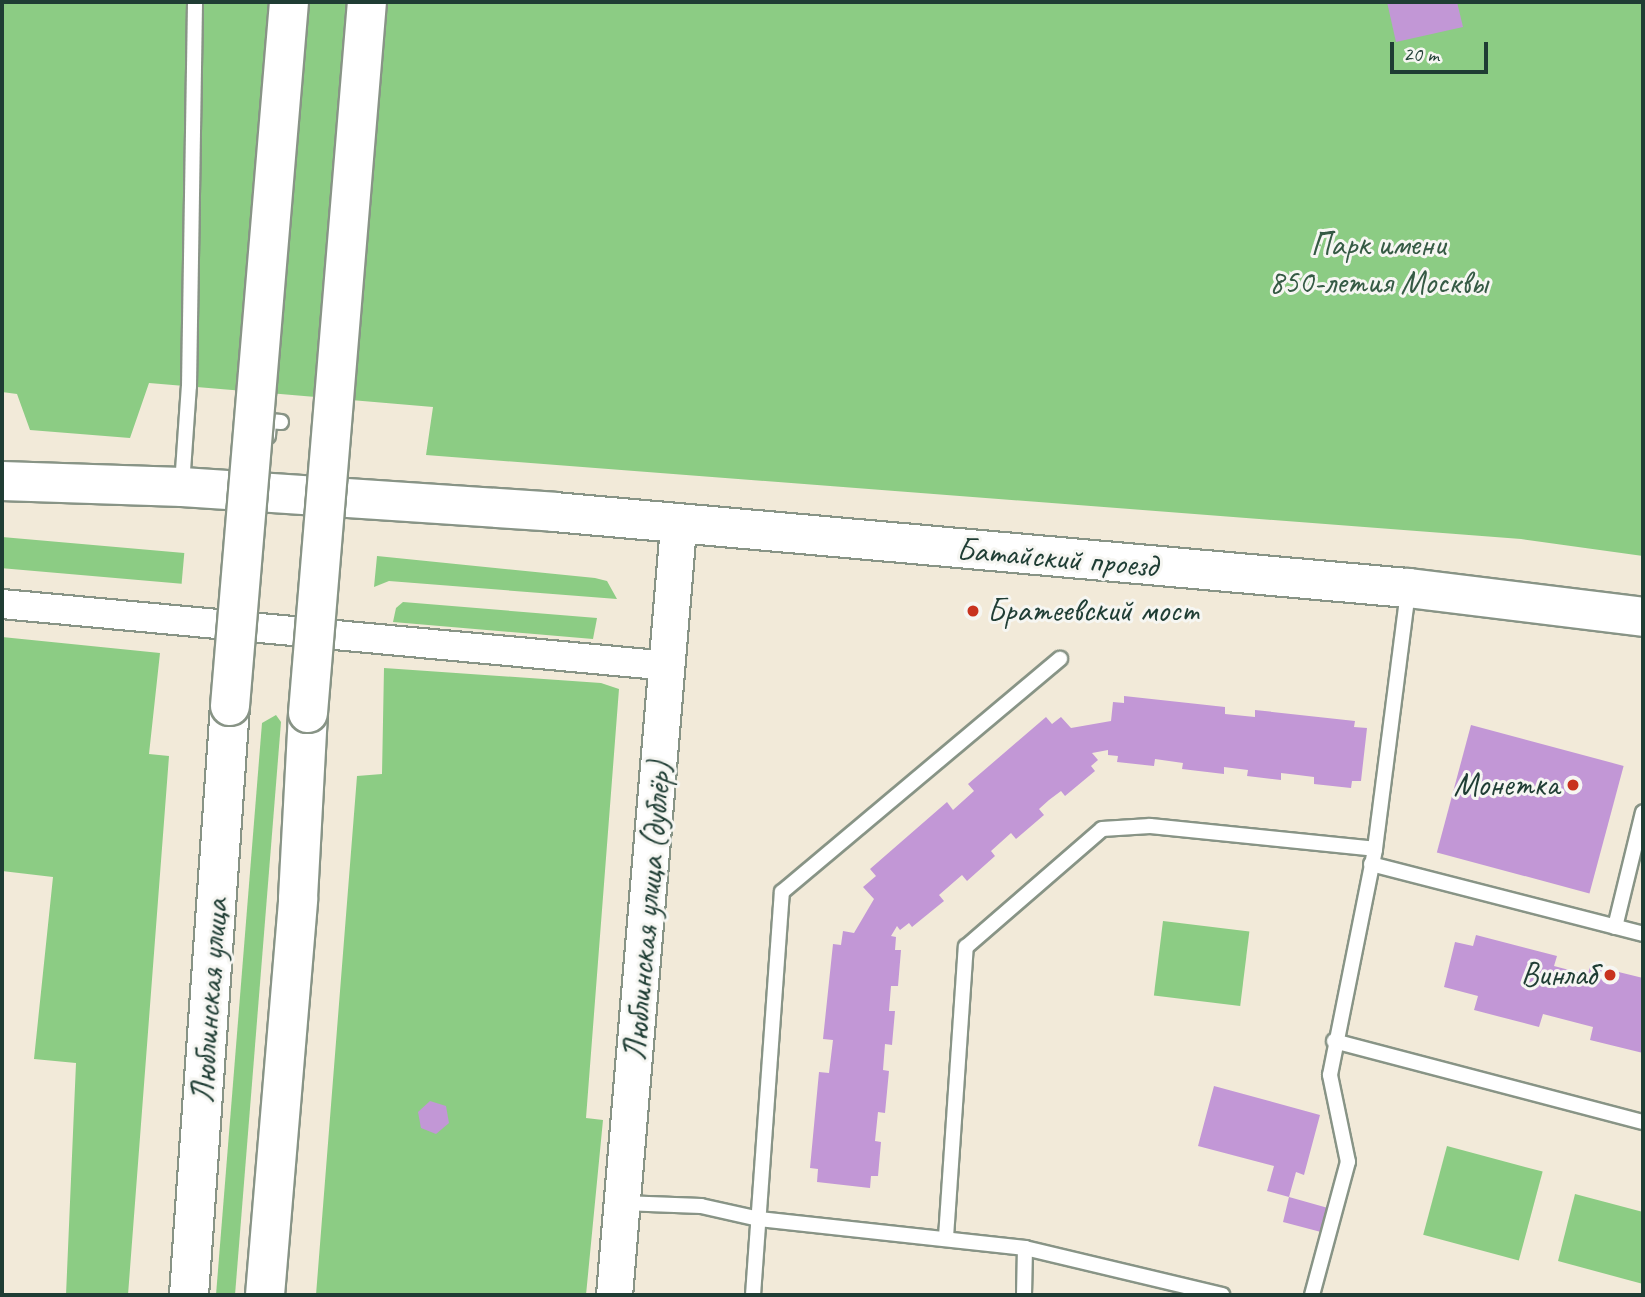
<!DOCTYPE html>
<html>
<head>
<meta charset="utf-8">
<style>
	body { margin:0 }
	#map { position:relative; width:1645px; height:1297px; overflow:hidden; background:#f2ead9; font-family:Caveat,sans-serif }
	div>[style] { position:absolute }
	.green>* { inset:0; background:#8ccc84; transform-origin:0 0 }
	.building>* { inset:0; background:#c297d6; transform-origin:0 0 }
	.roads { filter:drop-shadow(2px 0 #889486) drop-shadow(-2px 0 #889486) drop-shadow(0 2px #889486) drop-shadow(0 -2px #889486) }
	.service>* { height:14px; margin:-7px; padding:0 7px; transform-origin:7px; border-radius:7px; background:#fff }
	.minor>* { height:28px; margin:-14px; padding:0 14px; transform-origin:14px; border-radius:14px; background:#fff }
	.tertiary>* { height:35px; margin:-17.5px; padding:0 17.5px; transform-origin:17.5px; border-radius:17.5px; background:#fff }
	.secondary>* { height:38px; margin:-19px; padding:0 19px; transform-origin:19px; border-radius:19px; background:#fff }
	.primary>* { height:38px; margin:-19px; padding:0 19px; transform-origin:19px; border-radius:19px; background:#fff }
	.bridges { filter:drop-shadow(2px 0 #889486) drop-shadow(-2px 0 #889486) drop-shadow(0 2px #889486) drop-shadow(0 -2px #889486) }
	.primary-bridge>* { height:38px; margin:-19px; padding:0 19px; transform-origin:19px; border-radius:19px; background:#fff }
	.dots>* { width:19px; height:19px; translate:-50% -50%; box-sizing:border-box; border:4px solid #f6f6f2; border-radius:50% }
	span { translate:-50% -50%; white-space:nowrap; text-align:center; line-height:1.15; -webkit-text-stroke:6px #f6f6f2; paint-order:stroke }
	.park-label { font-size:33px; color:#355a44 }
	.street-label { font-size:33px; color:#1f3d34 }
	.poi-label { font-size:33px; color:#1f3d34 }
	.left { translate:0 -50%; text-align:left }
	.right { translate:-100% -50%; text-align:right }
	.frame { position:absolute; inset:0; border:4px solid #1f3d34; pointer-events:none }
	.scale { position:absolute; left:1390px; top:42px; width:98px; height:32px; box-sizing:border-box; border:4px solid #1f3d34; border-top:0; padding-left:9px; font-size:21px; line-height:24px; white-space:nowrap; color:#1f3d34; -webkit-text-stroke:5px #f6f6f2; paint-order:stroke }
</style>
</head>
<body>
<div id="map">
	<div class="green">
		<div style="clip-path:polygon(2px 2px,1643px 2px,1643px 556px,1521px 539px,426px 455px,433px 407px,149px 383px,130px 438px,30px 430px,17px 394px,2px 392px)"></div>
		<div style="left:2px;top:537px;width:183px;height:31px;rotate:5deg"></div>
		<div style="clip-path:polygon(377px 556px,595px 578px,607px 581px,617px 599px,389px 581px,374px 587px)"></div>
		<div style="clip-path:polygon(403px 602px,597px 618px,593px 639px,393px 622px,396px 608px)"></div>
		<div style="clip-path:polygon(2px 637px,160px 653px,149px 754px,169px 756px,128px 1295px,66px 1295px,76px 1063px,34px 1059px,53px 877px,2px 871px)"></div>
		<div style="clip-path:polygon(384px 668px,601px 683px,619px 689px,586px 1118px,603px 1120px,586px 1295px,316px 1295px,357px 776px,382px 774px)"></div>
		<div style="clip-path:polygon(276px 715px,281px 722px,235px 1295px,216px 1295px,262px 723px)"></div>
		<div style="left:1163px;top:921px;width:87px;height:75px;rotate:7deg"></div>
		<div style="left:1447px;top:1146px;width:99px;height:92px;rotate:15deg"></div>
		<div style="clip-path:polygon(1575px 1194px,1643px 1212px,1643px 1284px,1558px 1261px)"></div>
	</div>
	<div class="building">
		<div style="clip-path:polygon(1387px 2px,1457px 2px,1463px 27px,1396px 42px)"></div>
		<div style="clip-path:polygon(1124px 696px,1225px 707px,1225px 714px,1255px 717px,1255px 710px,1355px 721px,1354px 727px,1367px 728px,1361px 781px,1352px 781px,1351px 788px,1314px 784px,1314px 777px,1298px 775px,1281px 773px,1281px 780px,1247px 776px,1248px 770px,1224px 767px,1224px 774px,1182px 769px,1183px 763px,1155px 759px,1154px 766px,1117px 762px,1118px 756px,1108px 755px,1108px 750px,1092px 753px,1098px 760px,1091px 766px,1095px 771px,1065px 796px,1061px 791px,1049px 800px,1039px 809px,1044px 815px,1016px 839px,1011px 833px,991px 851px,995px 856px,967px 881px,962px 875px,939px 895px,944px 901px,912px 927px,909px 923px,900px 930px,897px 926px,891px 936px,896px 937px,895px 950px,901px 950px,898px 986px,891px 986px,889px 1011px,895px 1011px,892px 1045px,885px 1044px,883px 1070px,889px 1071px,885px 1113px,878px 1112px,875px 1141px,881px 1142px,878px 1176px,871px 1176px,870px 1188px,817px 1182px,818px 1169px,810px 1168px,819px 1072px,829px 1073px,833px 1040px,823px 1039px,833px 944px,841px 945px,843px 931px,854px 933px,874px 899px,863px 887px,876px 876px,870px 869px,947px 802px,953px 810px,974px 791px,968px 784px,1046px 717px,1052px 724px,1061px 717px,1071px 728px,1111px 721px,1113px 702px,1124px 703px)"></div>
		<div style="left:1471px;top:725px;width:158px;height:132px;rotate:15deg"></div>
		<div style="clip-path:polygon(1476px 935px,1557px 956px,1554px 966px,1588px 975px,1590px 965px,1643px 978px,1643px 1053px,1590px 1040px,1593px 1027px,1543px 1014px,1539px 1027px,1474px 1010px,1478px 996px,1444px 987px,1455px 942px,1473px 946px)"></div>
		<div style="clip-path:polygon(1214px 1086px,1320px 1115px,1304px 1175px,1296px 1172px,1289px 1197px,1328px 1208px,1321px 1232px,1283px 1222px,1289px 1197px,1267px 1191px,1274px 1166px,1198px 1146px)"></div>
		<div style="clip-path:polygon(430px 1101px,446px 1106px,449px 1123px,436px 1134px,421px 1128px,418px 1112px)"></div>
	</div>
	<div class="roads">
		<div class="service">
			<div style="left:268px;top:436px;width:15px;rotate:-86deg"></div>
			<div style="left:269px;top:421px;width:12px;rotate:5deg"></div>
			<div style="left:182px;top:485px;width:99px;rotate:-86deg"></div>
			<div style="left:189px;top:386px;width:384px;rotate:-89.1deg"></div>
			<div style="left:1371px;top:864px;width:281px;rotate:14.4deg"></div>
			<div style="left:1615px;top:927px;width:118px;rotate:-76.3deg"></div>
			<div style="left:1334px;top:1041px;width:319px;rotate:14.7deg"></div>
			<div style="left:622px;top:1203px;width:79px;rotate:2.2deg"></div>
			<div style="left:701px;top:1206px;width:59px;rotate:12.6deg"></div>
			<div style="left:759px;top:1219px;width:268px;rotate:6.2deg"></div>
			<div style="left:1025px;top:1248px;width:203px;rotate:13.4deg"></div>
			<div style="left:946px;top:1237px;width:291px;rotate:-86.1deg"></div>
			<div style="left:966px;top:947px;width:180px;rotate:-40.9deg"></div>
			<div style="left:1102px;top:829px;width:48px;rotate:-3.6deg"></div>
			<div style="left:1150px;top:826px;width:226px;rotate:5.8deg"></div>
			<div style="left:753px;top:1295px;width:404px;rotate:-85.9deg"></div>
			<div style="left:782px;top:892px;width:363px;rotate:-40deg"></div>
			<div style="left:1024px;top:1295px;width:47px;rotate:-88.8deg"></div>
			<div style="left:1312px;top:1295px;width:138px;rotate:-74.9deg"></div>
			<div style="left:1348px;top:1162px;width:89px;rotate:-101.7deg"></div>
			<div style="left:1330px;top:1075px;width:230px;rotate:-78.7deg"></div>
			<div style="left:1375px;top:849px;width:261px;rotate:-82.7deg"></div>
		</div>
		<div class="minor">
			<div style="left:2px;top:604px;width:670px;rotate:5.31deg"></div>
		</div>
		<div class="tertiary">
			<div style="left:614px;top:1295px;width:772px;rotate:-85.24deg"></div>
		</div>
		<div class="secondary">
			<div style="left:2px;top:481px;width:180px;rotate:1.9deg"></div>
			<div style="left:182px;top:487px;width:373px;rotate:3.8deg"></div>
			<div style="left:554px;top:512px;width:857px;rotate:5.09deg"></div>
			<div style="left:1408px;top:588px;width:237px;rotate:7deg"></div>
		</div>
		<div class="primary">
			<div style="left:189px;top:1295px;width:590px;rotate:-86.02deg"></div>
			<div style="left:265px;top:1295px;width:398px;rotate:-85.2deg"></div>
			<div style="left:298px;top:898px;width:185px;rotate:-86.9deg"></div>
		</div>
	</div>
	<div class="bridges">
		<div class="primary-bridge">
			<div style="left:230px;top:706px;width:706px;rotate:-85.21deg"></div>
			<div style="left:308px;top:713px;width:713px;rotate:-85.26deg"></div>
		</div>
	</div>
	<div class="dots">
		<div style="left:973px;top:611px;background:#c8321e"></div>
		<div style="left:1573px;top:785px;background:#c8321e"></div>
		<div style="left:1610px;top:975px;background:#c8321e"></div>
	</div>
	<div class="park-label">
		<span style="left:1378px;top:264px">Парк имени<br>850-летия Москвы</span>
	</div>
	<div class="street-label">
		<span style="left:1057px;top:558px;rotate:5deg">Батайский проезд</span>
		<span style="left:648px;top:911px;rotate:-85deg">Люблинская улица (дублёр)</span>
		<span style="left:210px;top:1001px;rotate:-86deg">Люблинская улица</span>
	</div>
	<div class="poi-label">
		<span class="left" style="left:987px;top:611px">Братеевский мост</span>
		<span class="right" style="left:1559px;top:785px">Монетка</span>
		<span class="right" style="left:1596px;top:975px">Винлаб</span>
	</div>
	<div class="frame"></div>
	<div class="scale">20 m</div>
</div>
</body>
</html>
